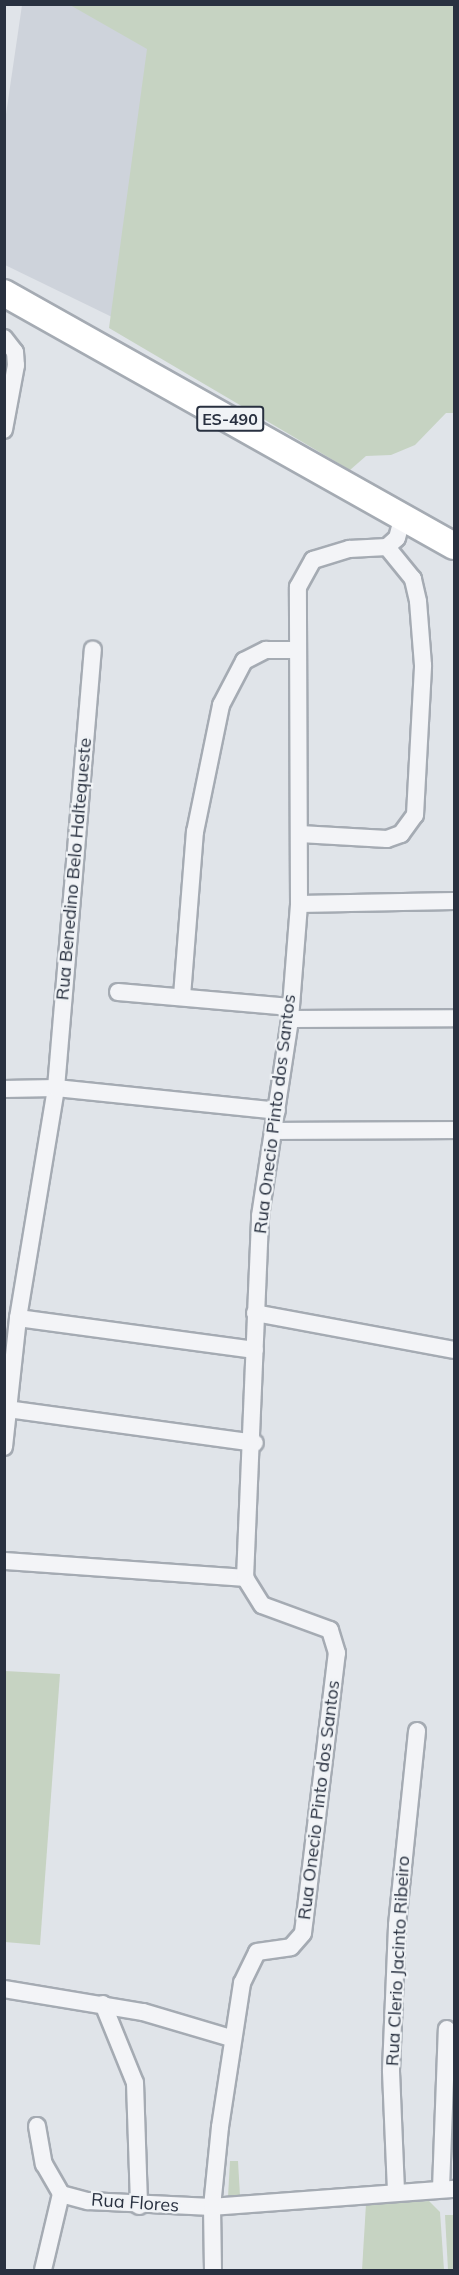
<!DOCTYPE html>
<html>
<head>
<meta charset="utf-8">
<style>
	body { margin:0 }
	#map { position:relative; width:459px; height:2275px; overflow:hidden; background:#e0e4e9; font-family:Mulish,sans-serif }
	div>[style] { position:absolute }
	.built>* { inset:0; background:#ced3db }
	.green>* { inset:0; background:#c6d3c2 }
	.roads { filter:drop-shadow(2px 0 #a5abb3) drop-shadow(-2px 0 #a5abb3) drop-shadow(0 2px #a5abb3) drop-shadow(0 -2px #a5abb3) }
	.minor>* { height:16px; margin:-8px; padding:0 8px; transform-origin:8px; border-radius:8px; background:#f3f4f7 }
	.primary>* { height:26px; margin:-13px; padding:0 13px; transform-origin:13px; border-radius:13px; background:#fff }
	span { translate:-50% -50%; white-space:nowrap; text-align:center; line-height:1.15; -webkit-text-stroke:4.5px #f0f3f6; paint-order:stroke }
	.shield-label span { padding:2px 4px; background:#f0f3f6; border:2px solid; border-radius:4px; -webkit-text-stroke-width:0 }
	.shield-label { font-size:16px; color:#293140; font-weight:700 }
	.street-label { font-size:18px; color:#293140 }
	.frame { position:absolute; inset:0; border:6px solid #293140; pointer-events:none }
</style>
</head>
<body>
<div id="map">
	<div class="built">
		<div style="clip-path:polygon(22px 5px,79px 5px,157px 44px,112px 317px,5px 265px,5px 121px)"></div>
	</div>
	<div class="green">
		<div style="clip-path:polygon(70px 5px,454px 5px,454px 413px,446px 413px,415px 445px,391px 455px,366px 456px,350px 470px,109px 328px,147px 49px)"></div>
		<div style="clip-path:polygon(5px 1671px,60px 1674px,40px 1945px,5px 1942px)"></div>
		<div style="clip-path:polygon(230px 2161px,238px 2161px,240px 2196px,228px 2197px)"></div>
		<div style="clip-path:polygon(429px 2201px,440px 2212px,444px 2270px,362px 2270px,366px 2204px)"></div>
		<div style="clip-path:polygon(445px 2215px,454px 2215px,454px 2270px,448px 2270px)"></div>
	</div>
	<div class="roads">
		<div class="minor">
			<div style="left:4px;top:338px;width:18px;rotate:52deg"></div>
			<div style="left:15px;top:352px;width:13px;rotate:86deg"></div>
			<div style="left:16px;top:365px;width:66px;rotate:100.5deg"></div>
			<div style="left:300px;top:834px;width:87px;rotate:3.3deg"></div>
			<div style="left:387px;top:839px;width:15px;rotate:-20deg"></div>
			<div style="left:401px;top:834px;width:24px;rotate:-54deg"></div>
			<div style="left:415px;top:815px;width:150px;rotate:-86.9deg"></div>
			<div style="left:423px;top:665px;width:64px;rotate:-94.5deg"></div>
			<div style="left:418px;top:601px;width:23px;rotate:-103deg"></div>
			<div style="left:413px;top:579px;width:41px;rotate:-129.1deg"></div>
			<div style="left:299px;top:904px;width:155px;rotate:-1.1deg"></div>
			<div style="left:118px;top:992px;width:173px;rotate:5deg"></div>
			<div style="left:182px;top:996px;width:165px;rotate:-85.5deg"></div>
			<div style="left:195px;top:832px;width:130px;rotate:-78.4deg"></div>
			<div style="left:221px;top:705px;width:50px;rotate:-62.4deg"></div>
			<div style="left:244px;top:661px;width:25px;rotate:-27deg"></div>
			<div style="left:266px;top:650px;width:32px"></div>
			<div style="left:290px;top:1019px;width:164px;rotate:-0.3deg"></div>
			<div style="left:4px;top:1089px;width:52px;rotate:-1.1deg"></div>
			<div style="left:56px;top:1088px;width:222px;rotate:5.9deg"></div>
			<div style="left:274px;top:1131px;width:180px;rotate:-0.3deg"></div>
			<div style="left:255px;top:1313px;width:202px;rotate:10.5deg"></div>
			<div style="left:18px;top:1318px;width:239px;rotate:7.7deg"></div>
			<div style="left:7px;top:1409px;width:250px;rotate:7.8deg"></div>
			<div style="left:4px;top:1447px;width:130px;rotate:-83.8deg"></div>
			<div style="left:18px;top:1318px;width:233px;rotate:-80.6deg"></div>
			<div style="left:56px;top:1088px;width:440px;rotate:-85.2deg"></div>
			<div style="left:4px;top:1561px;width:242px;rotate:4deg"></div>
			<div style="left:4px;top:1989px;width:141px;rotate:9.4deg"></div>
			<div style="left:143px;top:2012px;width:92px;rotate:16.5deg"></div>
			<div style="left:103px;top:2004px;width:85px;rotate:67.9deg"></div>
			<div style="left:135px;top:2083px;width:123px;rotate:88.1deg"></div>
			<div style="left:37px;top:2126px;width:39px;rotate:80deg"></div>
			<div style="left:44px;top:2164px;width:34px;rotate:60deg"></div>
			<div style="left:61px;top:2194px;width:28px;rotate:15deg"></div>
			<div style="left:88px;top:2201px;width:124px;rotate:2.8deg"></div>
			<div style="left:212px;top:2207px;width:243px;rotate:-4.3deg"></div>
			<div style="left:441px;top:2189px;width:160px;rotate:-87.9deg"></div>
			<div style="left:396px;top:2191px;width:121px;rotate:-92.4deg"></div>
			<div style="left:391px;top:2070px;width:145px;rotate:-87.6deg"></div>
			<div style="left:397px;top:1925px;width:195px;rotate:-84.1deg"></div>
			<div style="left:43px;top:2270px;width:78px;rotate:-76.7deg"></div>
			<div style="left:213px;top:2270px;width:63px;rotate:-90.9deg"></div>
			<div style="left:212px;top:2207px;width:80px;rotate:-84.3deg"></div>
			<div style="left:220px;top:2127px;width:146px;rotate:-81.3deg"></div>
			<div style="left:242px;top:1983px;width:34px;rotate:-64deg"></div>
			<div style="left:257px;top:1952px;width:34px;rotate:-8deg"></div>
			<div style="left:291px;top:1947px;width:18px;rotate:-49deg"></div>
			<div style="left:303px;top:1933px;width:282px;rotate:-83.1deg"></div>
			<div style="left:337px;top:1653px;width:24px;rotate:-107deg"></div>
			<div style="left:330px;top:1630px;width:72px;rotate:-159.8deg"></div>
			<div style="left:262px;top:1605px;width:32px;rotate:-122deg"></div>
			<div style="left:245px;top:1578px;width:362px;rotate:-87.6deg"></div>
			<div style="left:260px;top:1216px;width:199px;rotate:-81.3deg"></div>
			<div style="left:290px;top:1019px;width:115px;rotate:-85.5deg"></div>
			<div style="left:299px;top:904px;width:317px;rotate:-90.2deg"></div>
			<div style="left:298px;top:587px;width:31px;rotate:-61deg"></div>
			<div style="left:313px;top:560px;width:38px;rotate:-17deg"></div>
			<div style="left:349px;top:549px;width:38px;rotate:-3deg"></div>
			<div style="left:387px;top:547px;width:13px;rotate:-42deg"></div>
			<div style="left:397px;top:538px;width:23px;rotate:-75deg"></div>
		</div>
		<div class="primary">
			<div style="left:4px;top:293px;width:516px;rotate:29.35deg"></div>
		</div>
	</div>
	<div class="shield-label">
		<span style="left:230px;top:419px">ES-490</span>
	</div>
	<div class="street-label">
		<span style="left:74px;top:869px;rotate:-85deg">Rua Benedino Belo Haltequeste</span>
		<span style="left:275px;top:1114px;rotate:-83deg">Rua Onecio Pinto dos Santos</span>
		<span style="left:319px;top:1800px;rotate:-83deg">Rua Onecio Pinto dos Santos</span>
		<span style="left:398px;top:1961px;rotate:-87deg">Rua Clerio Jacinto Ribeiro</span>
		<span style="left:135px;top:2203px;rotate:4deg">Rua Flores</span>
	</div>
	<div class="frame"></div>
</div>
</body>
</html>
